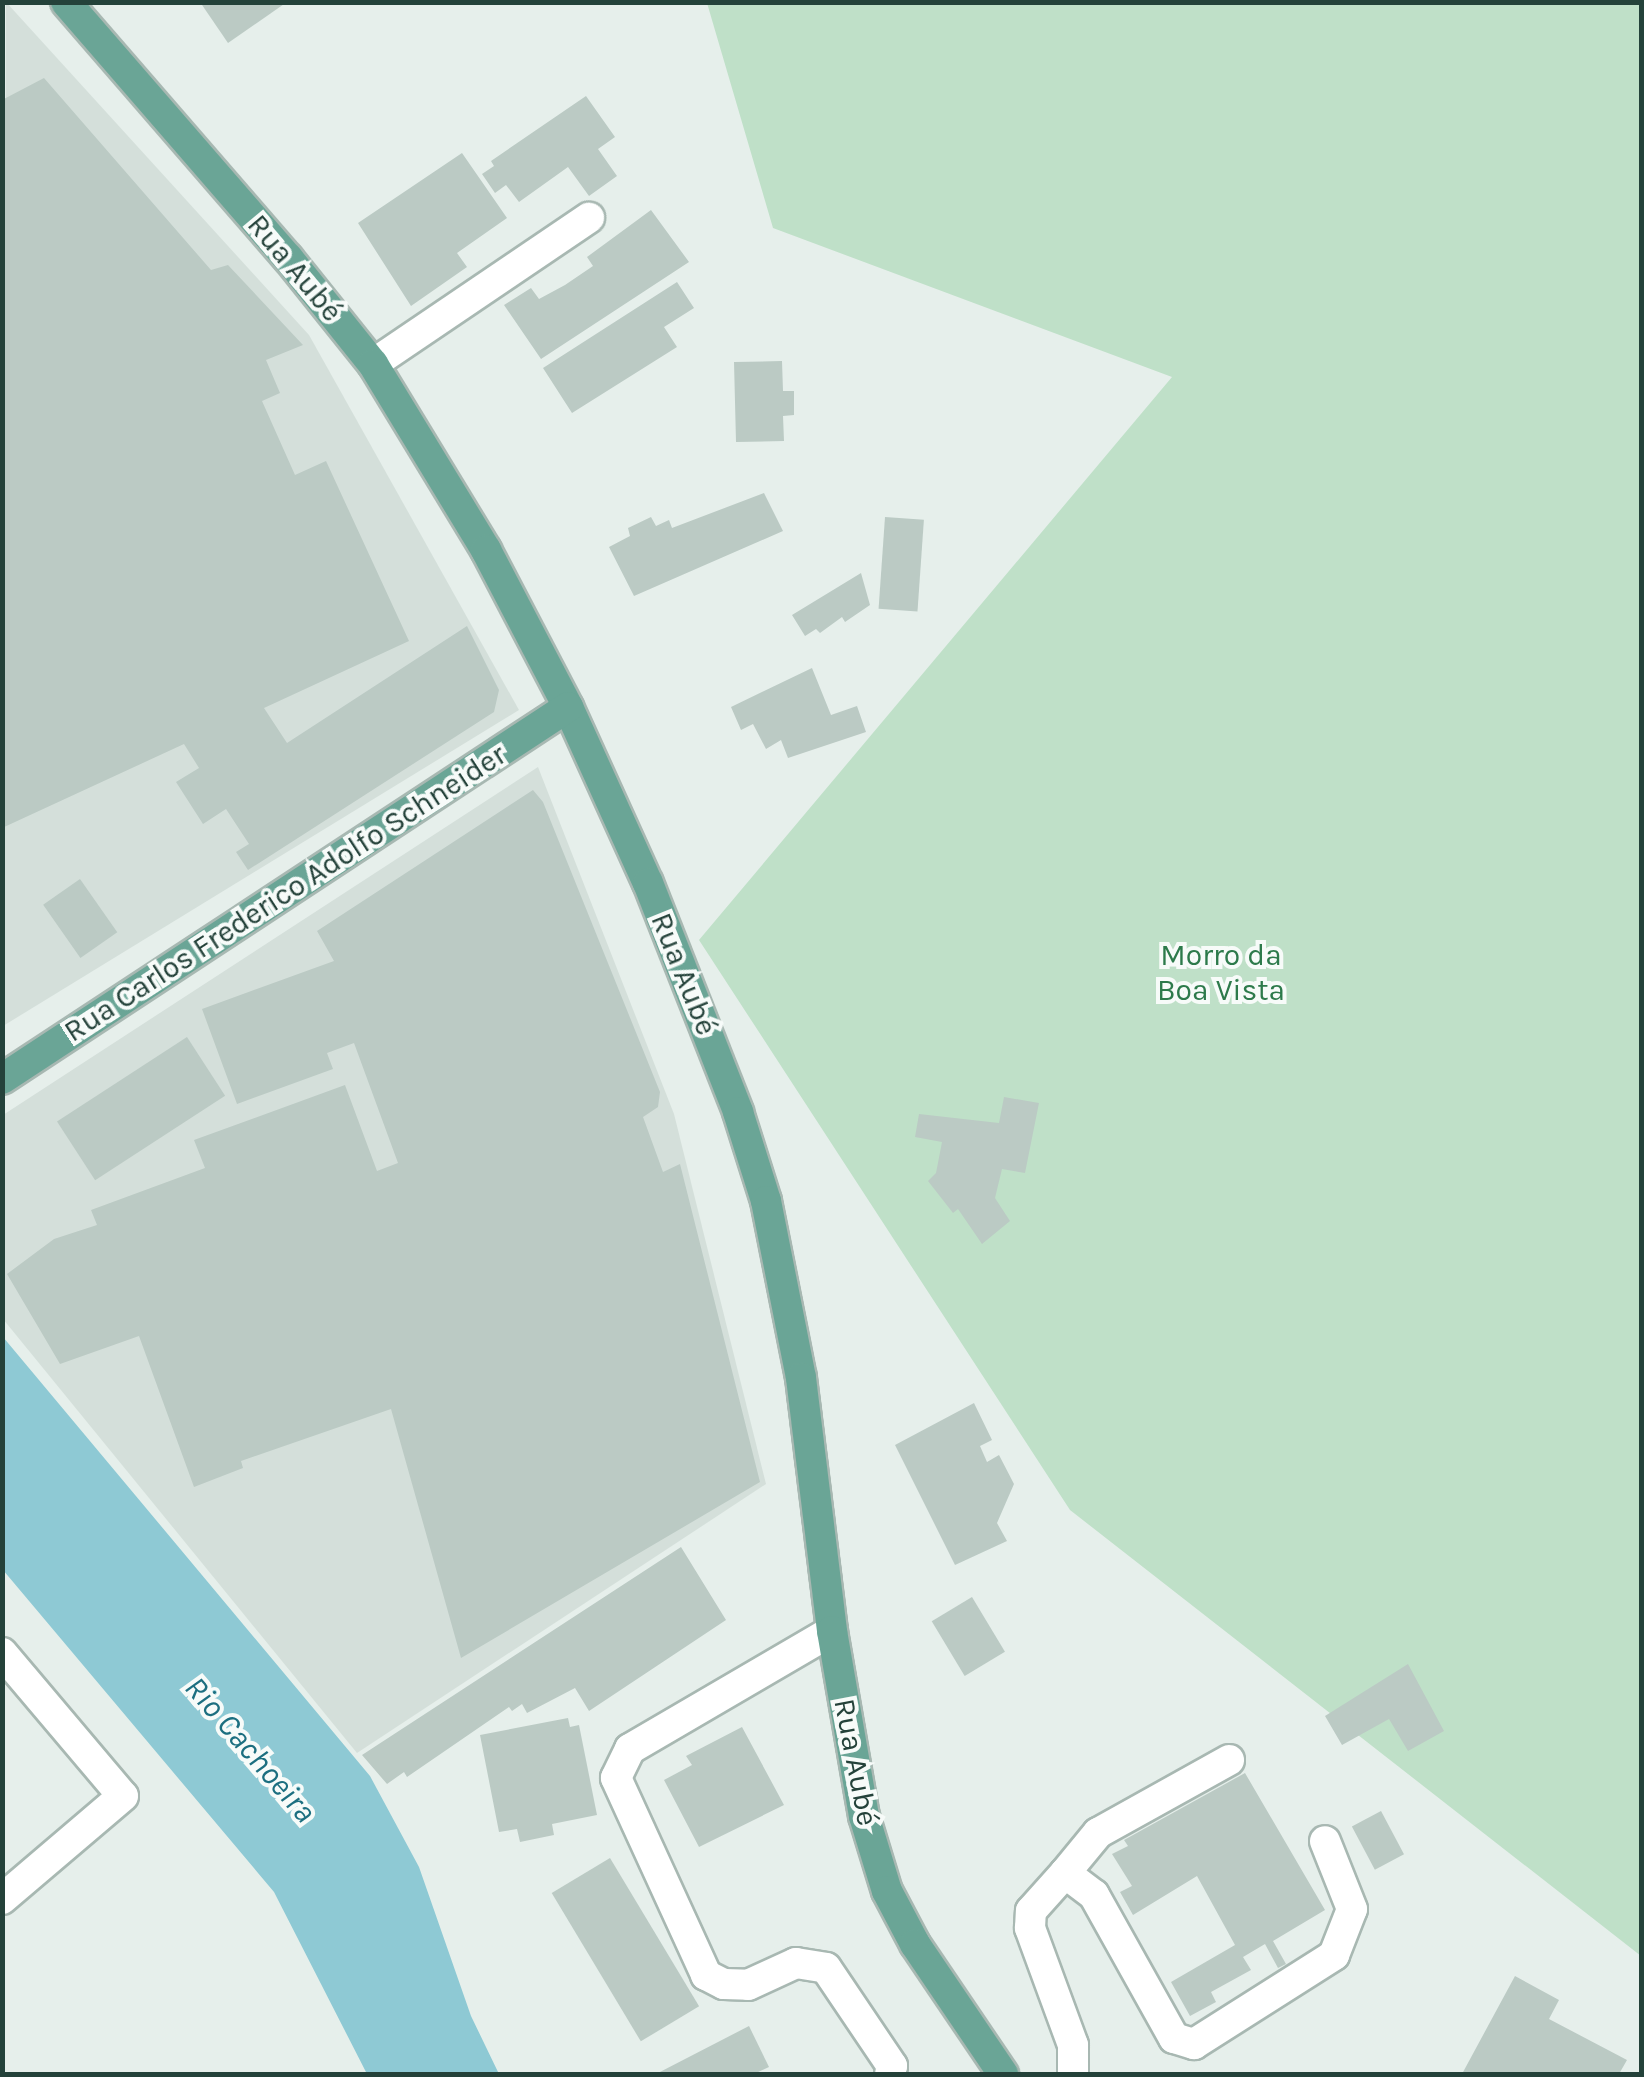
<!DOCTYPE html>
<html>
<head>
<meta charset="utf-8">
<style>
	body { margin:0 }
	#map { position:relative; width:1644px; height:2077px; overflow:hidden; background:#e6efeb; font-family:Karla,sans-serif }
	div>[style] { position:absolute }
	.built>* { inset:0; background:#d4dfda }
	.green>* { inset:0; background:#bfe0c8 }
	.water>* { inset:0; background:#8ec9d4 }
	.building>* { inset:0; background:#bbcac4; transform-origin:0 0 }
	.roads { filter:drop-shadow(2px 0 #a8b8b2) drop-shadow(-2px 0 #a8b8b2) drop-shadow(0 2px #a8b8b2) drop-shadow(0 -2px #a8b8b2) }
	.minor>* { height:30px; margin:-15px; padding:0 15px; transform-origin:15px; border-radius:15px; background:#fff }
	.major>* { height:30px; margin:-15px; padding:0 15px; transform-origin:15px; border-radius:15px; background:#6aa596 }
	span { translate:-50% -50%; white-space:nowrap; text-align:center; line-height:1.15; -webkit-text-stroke:8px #f7fbf9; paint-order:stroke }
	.street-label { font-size:30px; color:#24423a }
	.park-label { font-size:30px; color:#2d7a4b }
	.water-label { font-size:32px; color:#1c6f80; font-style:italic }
	.frame { position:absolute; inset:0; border:5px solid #24423a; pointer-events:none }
</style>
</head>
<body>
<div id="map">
	<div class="built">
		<div style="clip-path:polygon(6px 2px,309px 335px,519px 710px,3px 1026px)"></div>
		<div style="clip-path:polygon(538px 767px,674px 1114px,766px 1484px,357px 1753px,3px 1319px,3px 1115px)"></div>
	</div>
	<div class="green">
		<div style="clip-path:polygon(707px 3px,1641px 3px,1641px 1956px,1070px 1510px,699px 940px,1172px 377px,773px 228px)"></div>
	</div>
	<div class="water">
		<div style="clip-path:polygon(3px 1337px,370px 1776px,419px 1867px,471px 2016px,499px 2074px,367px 2074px,274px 1892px,3px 1570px)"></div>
	</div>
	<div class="building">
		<div style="clip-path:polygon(200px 2px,287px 2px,228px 43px)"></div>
		<div style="clip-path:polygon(44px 78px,211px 270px,228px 265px,303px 345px,266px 360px,280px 393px,262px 401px,295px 475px,326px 461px,409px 641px,264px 708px,287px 743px,467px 626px,499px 690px,494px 712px,248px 870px,236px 852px,249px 844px,226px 809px,203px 824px,176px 782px,199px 768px,184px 744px,2px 828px,2px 100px)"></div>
		<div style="clip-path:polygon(586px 96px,615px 137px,598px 149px,617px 176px,589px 196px,568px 167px,519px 202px,506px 185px,495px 193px,482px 174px,494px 166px,491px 161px)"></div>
		<div style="clip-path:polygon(462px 153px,507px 218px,457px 253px,467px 267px,411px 306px,358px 223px)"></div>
		<div style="clip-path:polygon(651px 210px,689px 262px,541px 359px,504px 305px,531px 288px,539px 299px,565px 285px,593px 266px,587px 257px)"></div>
		<div style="clip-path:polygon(677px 282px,694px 308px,664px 327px,677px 347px,572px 413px,543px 368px)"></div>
		<div style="clip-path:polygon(782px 361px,783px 391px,794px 391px,794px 415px,783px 416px,784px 441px,736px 442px,734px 362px)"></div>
		<div style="clip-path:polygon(764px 493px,783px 531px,634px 596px,609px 547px,630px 536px,628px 528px,651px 517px,656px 526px,669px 520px,672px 528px)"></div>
		<div style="left:885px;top:517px;width:39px;height:92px;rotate:4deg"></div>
		<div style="clip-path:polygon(861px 573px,870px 605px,845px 622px,842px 617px,820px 633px,816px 629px,805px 636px,792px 615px)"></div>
		<div style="clip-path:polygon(812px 668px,831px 715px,857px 706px,866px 732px,788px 758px,781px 740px,766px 749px,753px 724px,741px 730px,731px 707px)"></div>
		<div style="clip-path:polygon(533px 790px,543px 802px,660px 1092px,658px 1107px,643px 1117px,663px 1172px,680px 1164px,760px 1482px,461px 1658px,391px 1409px,241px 1461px,243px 1468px,194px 1487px,139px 1336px,60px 1364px,7px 1274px,54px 1239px,97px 1225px,91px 1210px,205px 1168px,194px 1140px,345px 1085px,377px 1171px,398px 1163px,354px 1043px,327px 1053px,333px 1069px,237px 1104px,202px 1009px,334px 961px,317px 931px)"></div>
		<div style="left:80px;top:879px;width:65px;height:45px;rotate:55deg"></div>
		<div style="left:187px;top:1037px;width:70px;height:155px;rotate:57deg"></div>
		<div style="clip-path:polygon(1004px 1097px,1039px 1103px,1025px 1173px,1002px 1169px,995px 1198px,1010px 1221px,982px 1244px,958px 1209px,953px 1213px,928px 1181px,936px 1173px,942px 1142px,915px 1137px,919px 1114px,999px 1123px)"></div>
		<div style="clip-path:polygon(974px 1403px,992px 1440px,980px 1446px,987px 1462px,999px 1455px,1014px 1484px,997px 1523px,1007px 1541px,955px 1565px,895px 1445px)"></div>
		<div style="clip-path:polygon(681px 1547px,726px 1620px,589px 1711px,575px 1688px,527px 1713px,522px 1704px,512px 1711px,509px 1707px,407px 1777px,404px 1772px,387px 1784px,362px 1755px)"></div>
		<div style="left:972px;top:1597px;width:64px;height:47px;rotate:59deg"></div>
		<div style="clip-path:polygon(1408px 1664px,1444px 1731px,1408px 1751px,1389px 1719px,1342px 1745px,1325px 1716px)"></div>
		<div style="clip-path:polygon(568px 1718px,570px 1727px,579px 1725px,597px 1815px,552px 1824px,554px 1835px,520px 1842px,517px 1829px,499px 1832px,480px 1735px)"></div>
		<div style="clip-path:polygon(742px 1727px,784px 1805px,699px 1847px,664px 1780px,692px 1765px,686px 1756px)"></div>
		<div style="clip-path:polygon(1245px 1773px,1325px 1910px,1273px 1941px,1286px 1964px,1278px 1968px,1265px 1944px,1243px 1957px,1251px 1970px,1211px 1992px,1216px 2002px,1190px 2016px,1171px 1982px,1235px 1945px,1197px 1876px,1133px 1915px,1120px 1892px,1132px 1886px,1112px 1854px,1128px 1846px,1124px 1840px)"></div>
		<div style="left:1381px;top:1811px;width:49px;height:33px;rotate:62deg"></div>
		<div style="left:610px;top:1858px;width:173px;height:68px;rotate:59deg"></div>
		<div style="clip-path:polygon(1515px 1976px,1559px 2000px,1549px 2019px,1627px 2060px,1619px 2074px,1462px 2074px)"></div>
		<div style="clip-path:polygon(749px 2026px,769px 2067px,754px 2074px,656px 2074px)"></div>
	</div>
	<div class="roads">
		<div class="minor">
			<div style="left:373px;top:364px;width:261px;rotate:-34.1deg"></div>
			<div style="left:832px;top:1631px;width:234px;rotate:149.7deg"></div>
			<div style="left:630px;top:1749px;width:32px;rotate:116deg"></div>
			<div style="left:616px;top:1778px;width:217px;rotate:65.4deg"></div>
			<div style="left:706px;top:1975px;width:20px;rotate:27deg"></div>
			<div style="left:724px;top:1984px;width:24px;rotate:2deg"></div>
			<div style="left:748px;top:1985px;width:53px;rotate:-24.6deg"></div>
			<div style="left:796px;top:1963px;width:30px;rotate:9deg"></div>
			<div style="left:826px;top:1968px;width:118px;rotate:56deg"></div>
			<div style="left:892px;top:2066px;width:8px;rotate:104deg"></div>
			<div style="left:2px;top:1653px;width:187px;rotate:49.8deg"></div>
			<div style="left:123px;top:1796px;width:159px;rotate:139.6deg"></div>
			<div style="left:1065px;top:1873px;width:52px;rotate:-50.5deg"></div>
			<div style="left:1098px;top:1833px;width:150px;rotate:-29.1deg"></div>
			<div style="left:1073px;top:2074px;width:29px;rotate:-90deg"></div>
			<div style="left:1073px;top:2045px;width:125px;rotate:-110.2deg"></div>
			<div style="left:1030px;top:1928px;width:17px;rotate:-87deg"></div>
			<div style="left:1031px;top:1911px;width:51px;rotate:-48.2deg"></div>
			<div style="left:1065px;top:1873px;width:36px;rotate:37deg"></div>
			<div style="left:1094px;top:1895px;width:164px;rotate:60.8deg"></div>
			<div style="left:1174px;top:2038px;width:21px;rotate:17deg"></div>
			<div style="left:1194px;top:2044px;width:166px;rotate:-32.4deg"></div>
			<div style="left:1334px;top:1955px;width:49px;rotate:-68.6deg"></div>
			<div style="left:1352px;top:1909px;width:73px;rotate:-111.7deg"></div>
		</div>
		<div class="major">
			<div style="left:66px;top:2px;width:339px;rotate:49.1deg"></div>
			<div style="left:288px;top:258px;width:136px;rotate:51.3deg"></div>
			<div style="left:373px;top:364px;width:218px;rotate:58.7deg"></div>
			<div style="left:486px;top:550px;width:177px;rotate:62.4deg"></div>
			<div style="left:568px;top:707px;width:193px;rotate:65.6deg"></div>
			<div style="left:648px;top:883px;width:246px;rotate:68.5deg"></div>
			<div style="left:738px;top:1112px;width:93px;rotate:72.5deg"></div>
			<div style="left:766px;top:1201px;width:180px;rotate:78.8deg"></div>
			<div style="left:801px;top:1378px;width:255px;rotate:83deg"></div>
			<div style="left:832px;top:1631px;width:188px;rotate:80.2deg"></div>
			<div style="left:864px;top:1816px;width:78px;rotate:73deg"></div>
			<div style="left:887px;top:1891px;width:60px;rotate:62.2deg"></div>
			<div style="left:915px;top:1944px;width:157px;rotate:55.9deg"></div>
			<div style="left:2px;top:1079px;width:677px;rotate:-33.31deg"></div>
		</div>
	</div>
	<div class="street-label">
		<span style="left:295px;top:268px;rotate:50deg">Rua Aubé</span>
		<span style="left:285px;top:893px;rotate:-33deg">Rua Carlos Frederico Adolfo Schneider</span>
		<span style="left:684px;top:974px;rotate:68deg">Rua Aubé</span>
		<span style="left:856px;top:1762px;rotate:79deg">Rua Aubé</span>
	</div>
	<div class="park-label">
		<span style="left:1221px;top:972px">Morro da<br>Boa Vista</span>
	</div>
	<div class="water-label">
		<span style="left:250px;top:1750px;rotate:49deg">Rio Cachoeira</span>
	</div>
	<div class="frame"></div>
</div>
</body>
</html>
